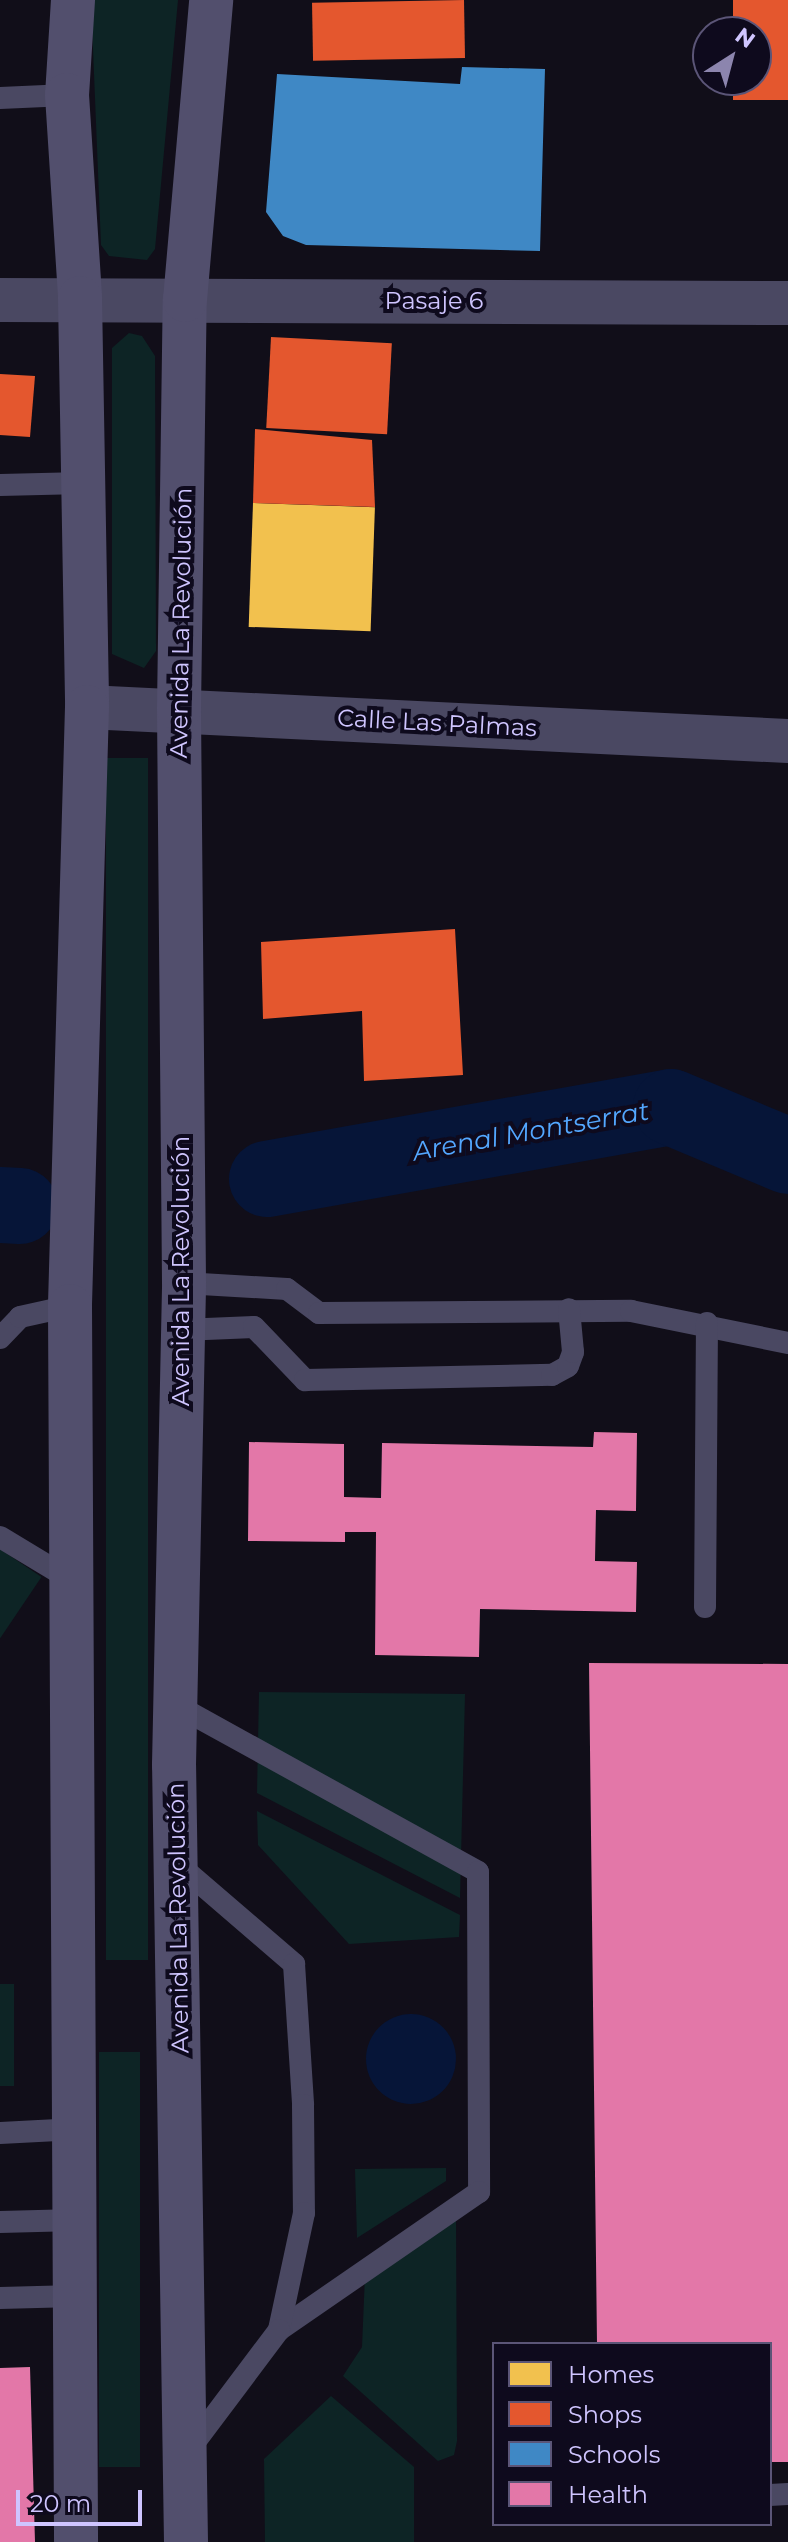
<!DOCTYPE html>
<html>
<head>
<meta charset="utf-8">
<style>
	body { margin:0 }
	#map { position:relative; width:788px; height:2542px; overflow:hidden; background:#110e19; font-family:Montserrat,sans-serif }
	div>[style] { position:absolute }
	.green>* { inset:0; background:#0d2425; transform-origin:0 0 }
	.water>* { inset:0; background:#061538 }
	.round { border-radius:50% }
	.homes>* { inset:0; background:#f2c14e; transform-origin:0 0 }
	.shops>* { inset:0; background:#e4572e; transform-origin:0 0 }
	.schools>* { inset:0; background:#3f88c5 }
	.health>* { inset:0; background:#e377a8 }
	.river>* { height:76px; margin:-38px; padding:0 38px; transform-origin:38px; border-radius:38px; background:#061538 }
	.lane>* { height:22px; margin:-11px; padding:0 11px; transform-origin:11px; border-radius:11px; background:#4a4862 }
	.street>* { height:44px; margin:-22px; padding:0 22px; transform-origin:22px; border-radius:22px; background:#4a4862 }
	.secondary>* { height:44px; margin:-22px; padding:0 22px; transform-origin:22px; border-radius:22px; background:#524f6d }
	span { translate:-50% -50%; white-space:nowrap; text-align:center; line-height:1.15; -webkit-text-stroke:8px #0e0a1d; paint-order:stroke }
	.street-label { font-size:24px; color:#cfc5ff }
	.water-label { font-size:26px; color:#53a7ff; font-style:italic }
	.legend { position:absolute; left:492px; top:2342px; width:280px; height:184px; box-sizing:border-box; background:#0e0a1d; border:2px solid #5b5577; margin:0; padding:10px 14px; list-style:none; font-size:24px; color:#cfc5ff }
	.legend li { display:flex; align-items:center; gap:16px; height:40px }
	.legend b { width:40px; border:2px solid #5b5577 }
	.north { position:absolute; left:692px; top:16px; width:80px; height:80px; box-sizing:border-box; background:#0e0a1d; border:2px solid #5b5577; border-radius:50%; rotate:36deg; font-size:22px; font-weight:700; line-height:32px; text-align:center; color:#cfc5ff }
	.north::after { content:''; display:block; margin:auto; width:28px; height:36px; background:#8c85ae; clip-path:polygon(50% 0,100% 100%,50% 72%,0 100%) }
	.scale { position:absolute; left:16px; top:2490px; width:126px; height:36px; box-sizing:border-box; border:4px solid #cfc5ff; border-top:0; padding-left:10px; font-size:24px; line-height:28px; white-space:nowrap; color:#cfc5ff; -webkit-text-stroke:6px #0e0a1d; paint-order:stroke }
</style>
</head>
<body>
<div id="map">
	<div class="green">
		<div style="clip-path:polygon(91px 0,178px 0,155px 249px,147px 260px,109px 256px,101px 245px)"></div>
		<div style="clip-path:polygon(129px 333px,142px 336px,155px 356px,156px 651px,144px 668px,112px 654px,112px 348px)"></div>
		<div style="left:106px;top:758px;width:42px;height:1202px"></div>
		<div style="left:0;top:1549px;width:50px;height:310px;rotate:34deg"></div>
		<div style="clip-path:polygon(259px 1692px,465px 1694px,460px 1898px,257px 1793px)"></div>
		<div style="clip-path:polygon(257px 1811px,460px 1915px,459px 1937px,349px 1944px,258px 1845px)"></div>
		<div style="left:0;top:1984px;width:14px;height:102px"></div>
		<div style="left:99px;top:2052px;width:41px;height:415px"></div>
		<div style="clip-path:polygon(446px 2168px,446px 2181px,357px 2238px,355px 2169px)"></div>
		<div style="clip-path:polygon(456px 2213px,457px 2441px,454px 2455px,438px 2461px,343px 2376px,362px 2347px,365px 2275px)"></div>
		<div style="clip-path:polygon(331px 2396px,414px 2467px,414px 2542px,265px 2542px,264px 2459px)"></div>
	</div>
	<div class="water">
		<div class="round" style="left:366px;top:2014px;width:90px;height:90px"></div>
	</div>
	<div class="homes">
		<div style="left:253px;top:503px;width:122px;height:124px;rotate:2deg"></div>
	</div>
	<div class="shops">
		<div style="left:464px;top:0;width:58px;height:152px;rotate:89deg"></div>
		<div style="clip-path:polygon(733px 0,788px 0,788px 100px,733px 100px,733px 80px,756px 80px,756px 32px,733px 32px)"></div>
		<div style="left:271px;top:337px;width:121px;height:91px;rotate:3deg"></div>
		<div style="clip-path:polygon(0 374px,35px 376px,30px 437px,0 435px)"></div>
		<div style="clip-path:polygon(255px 429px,372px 440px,375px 507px,253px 503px)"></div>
		<div style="clip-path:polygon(455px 929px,463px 1075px,364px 1081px,362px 1011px,263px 1019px,261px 942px)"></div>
	</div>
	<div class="schools">
		<div style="clip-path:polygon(462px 67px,545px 69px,540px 251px,306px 245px,283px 236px,266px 212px,277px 74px,460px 84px)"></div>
	</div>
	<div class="health">
		<div style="clip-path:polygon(594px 1432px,637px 1433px,636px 1511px,596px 1510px,595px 1561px,637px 1562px,636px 1612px,480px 1609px,479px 1657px,375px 1655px,376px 1532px,345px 1532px,345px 1542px,248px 1541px,249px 1442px,344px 1444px,344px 1497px,381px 1498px,382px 1443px,593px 1447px)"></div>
		<div style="clip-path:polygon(589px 1663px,788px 1664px,788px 2462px,770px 2462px,770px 2344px,597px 2344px)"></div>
		<div style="clip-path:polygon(30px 2367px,35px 2542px,0 2542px,0 2368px)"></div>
	</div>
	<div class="river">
		<div style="left:267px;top:1179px;width:410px;rotate:-10.1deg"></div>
		<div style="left:671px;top:1107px;width:127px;rotate:22.7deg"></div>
		<div style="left:0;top:1205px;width:20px;rotate:3deg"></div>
	</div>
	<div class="lane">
		<div style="left:0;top:98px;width:67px;rotate:-2.6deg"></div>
		<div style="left:0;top:485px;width:83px;rotate:-1.4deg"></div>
		<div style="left:184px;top:1283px;width:103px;rotate:3.3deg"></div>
		<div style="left:287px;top:1289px;width:40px;rotate:37deg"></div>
		<div style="left:319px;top:1313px;width:312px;rotate:-0.4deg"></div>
		<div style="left:631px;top:1311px;width:160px;rotate:11.5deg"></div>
		<div style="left:182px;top:1330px;width:72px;rotate:-2.4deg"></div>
		<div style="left:254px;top:1327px;width:74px;rotate:46.1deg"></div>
		<div style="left:305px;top:1380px;width:247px;rotate:-1.2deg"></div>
		<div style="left:552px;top:1375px;width:18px;rotate:-29deg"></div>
		<div style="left:568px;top:1366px;width:15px;rotate:-70deg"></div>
		<div style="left:573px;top:1352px;width:43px;rotate:-95.3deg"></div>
		<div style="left:0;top:1338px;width:29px;rotate:-46deg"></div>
		<div style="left:20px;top:1317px;width:51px;rotate:-12.4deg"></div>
		<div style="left:0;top:1537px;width:85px;rotate:31.1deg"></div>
		<div style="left:705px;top:1607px;width:284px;rotate:-89.6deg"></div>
		<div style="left:174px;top:1704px;width:347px;rotate:28.9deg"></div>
		<div style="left:478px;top:1872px;width:320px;rotate:89.8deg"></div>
		<div style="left:479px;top:2192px;width:243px;rotate:145.4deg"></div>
		<div style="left:179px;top:1865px;width:152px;rotate:40.7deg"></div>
		<div style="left:294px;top:1964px;width:141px;rotate:86.3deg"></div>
		<div style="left:303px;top:2105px;width:108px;rotate:89.5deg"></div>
		<div style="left:304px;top:2213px;width:120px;rotate:102.1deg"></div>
		<div style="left:279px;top:2330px;width:150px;rotate:126.9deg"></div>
		<div style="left:0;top:2133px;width:77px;rotate:-3deg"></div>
		<div style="left:0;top:2222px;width:76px;rotate:-1.5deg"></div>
		<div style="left:0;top:2298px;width:75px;rotate:-1.5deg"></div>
		<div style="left:770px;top:2495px;width:18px;rotate:-3deg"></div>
	</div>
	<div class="street">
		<div style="left:0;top:300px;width:788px;rotate:0.22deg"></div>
		<div style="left:87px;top:707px;width:702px;rotate:2.78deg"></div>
	</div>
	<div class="secondary">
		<div style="left:73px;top:0;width:95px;rotate:93.6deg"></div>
		<div style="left:67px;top:95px;width:203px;rotate:86.3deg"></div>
		<div style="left:80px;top:298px;width:409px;rotate:89deg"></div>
		<div style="left:87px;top:707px;width:599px;rotate:91.63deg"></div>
		<div style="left:70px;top:1306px;width:1236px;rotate:89.72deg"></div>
		<div style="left:186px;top:2542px;width:777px;rotate:-90.88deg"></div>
		<div style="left:174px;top:1765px;width:482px;rotate:-88.8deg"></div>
		<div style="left:184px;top:1283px;width:574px;rotate:-90.5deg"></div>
		<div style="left:179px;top:709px;width:409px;rotate:-89.2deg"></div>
		<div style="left:185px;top:300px;width:301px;rotate:-85deg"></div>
	</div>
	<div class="street-label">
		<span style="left:434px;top:301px">Pasaje 6</span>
		<span style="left:181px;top:623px;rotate:-89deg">Avenida La Revolución</span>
		<span style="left:437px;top:723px;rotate:3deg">Calle Las Palmas</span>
		<span style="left:181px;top:1271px;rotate:-90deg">Avenida La Revolución</span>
		<span style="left:178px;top:1918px;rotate:-91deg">Avenida La Revolución</span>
	</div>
	<div class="water-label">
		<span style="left:531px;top:1132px;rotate:-10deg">Arenal Montserrat</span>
	</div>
	<ul class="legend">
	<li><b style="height:22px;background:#f2c14e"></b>Homes</li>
	<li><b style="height:22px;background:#e4572e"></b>Shops</li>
	<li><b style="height:22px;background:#3f88c5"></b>Schools</li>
	<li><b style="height:22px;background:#e377a8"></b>Health</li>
	</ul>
	<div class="north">N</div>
	<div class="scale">20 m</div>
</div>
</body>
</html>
